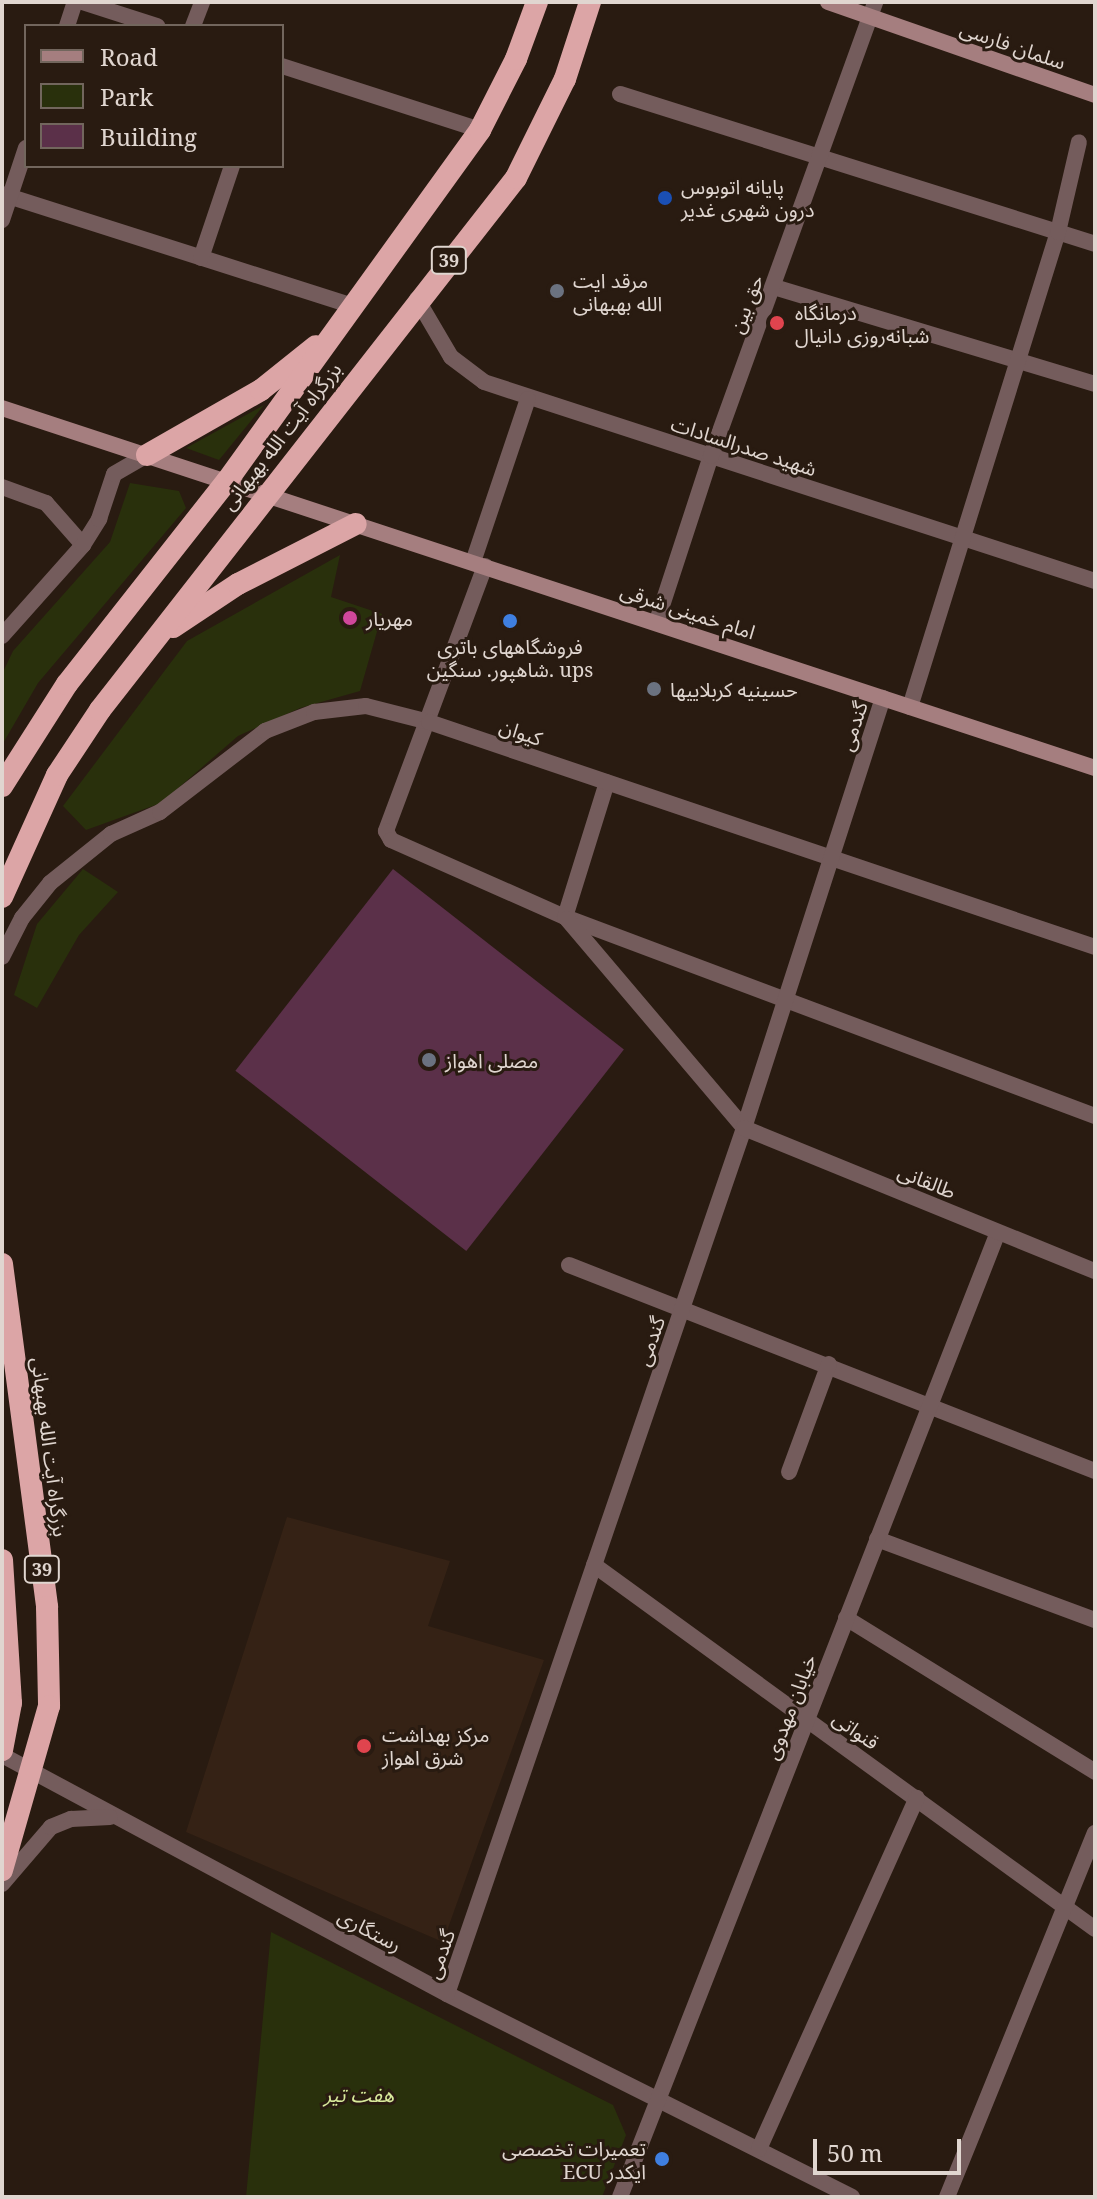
<!DOCTYPE html>
<html>
<head>
<meta charset="utf-8">
<style>
	body { margin:0 }
	#map { position:relative; width:1097px; height:2199px; overflow:hidden; background:#291b11; font-family:"Noto Serif","Noto Sans Arabic",serif }
	div>[style] { position:absolute }
	.built>* { inset:0; background:#352215 }
	.green>* { inset:0; background:#29300c }
	.building>* { inset:0; background:#5b3049; transform-origin:0 0 }
	.minor>* { height:16px; margin:-8px; padding:0 8px; transform-origin:8px; border-radius:8px; background:#745c5c }
	.tertiary>* { height:16px; margin:-8px; padding:0 8px; transform-origin:8px; border-radius:8px; background:#745c5c }
	.secondary>* { height:16px; margin:-8px; padding:0 8px; transform-origin:8px; border-radius:8px; background:#a57e7f }
	.trunk>* { height:22px; margin:-11px; padding:0 11px; transform-origin:11px; border-radius:11px; background:#dca5a6 }
	.dots>* { width:22px; height:22px; translate:-50% -50%; box-sizing:border-box; border:4px solid #291b11; border-radius:50% }
	span { translate:-50% -50%; white-space:nowrap; text-align:center; line-height:1.15; -webkit-text-stroke:6px #291b11; paint-order:stroke }
	.shield-label span { padding:2px 6px; background:#291b11; border:2px solid; border-radius:6px; -webkit-text-stroke-width:0 }
	.shield-label { font-size:18px; color:#e0d6d0; font-weight:700 }
	.street-label { font-size:20px; color:#e0d6d0 }
	.poi-label { font-size:20px; color:#e0d6d0 }
	.left { translate:0 -50%; text-align:left }
	.right { translate:-100% -50%; text-align:right }
	.park-label { font-size:20px; color:#d8e99b; font-style:italic }
	.frame { position:absolute; inset:0; border:4px solid #e0d6d0; pointer-events:none }
	.legend { position:absolute; left:24px; top:24px; width:260px; height:144px; box-sizing:border-box; background:#291b11; border:2px solid #72665d; margin:0; padding:10px 14px; list-style:none; font-size:24px; color:#e0d6d0 }
	.legend li { display:flex; align-items:center; gap:16px; height:40px }
	.legend b { width:40px; border:2px solid #72665d }
	.scale { position:absolute; left:813px; top:2139px; width:148px; height:36px; box-sizing:border-box; border:4px solid #e0d6d0; border-top:0; padding-left:10px; font-size:24px; line-height:28px; white-space:nowrap; color:#e0d6d0; -webkit-text-stroke:6px #291b11; paint-order:stroke }
</style>
</head>
<body>
<div id="map">
	<div class="built">
		<div style="clip-path:polygon(287px 1517px,450px 1561px,428px 1626px,544px 1660px,443px 1942px,186px 1832px)"></div>
	</div>
	<div class="green">
		<div style="clip-path:polygon(264px 405px,219px 460px,186px 448px)"></div>
		<div style="clip-path:polygon(130px 483px,179px 491px,186px 508px,38px 683px,2px 745px,2px 674px,13px 651px,110px 542px)"></div>
		<div style="clip-path:polygon(340px 555px,331px 597px,382px 614px,360px 691px,300px 708px,238px 736px,161px 803px,86px 830px,63px 806px,187px 641px)"></div>
		<div style="clip-path:polygon(83px 869px,118px 892px,79px 935px,37px 1008px,14px 995px,37px 924px)"></div>
		<div style="clip-path:polygon(271px 1932px,613px 2105px,626px 2135px,602px 2197px,246px 2197px)"></div>
	</div>
	<div class="building">
		<div style="left:393px;top:869px;width:293px;height:256px;rotate:38deg"></div>
	</div>
	<div class="minor">
		<div style="left:82px;top:2px;width:79px;rotate:17.7deg"></div>
		<div style="left:67px;top:26px;width:25px;rotate:-72deg"></div>
		<div style="left:193px;top:26px;width:26px;rotate:-69deg"></div>
		<div style="left:282px;top:66px;width:208px;rotate:17.9deg"></div>
		<div style="left:620px;top:94px;width:498px;rotate:17.5deg"></div>
		<div style="left:2px;top:194px;width:369px;rotate:17.7deg"></div>
		<div style="left:2px;top:220px;width:76px;rotate:-71.6deg"></div>
		<div style="left:201px;top:258px;width:97px;rotate:-71.4deg"></div>
		<div style="left:774px;top:287px;width:335px;rotate:16.8deg"></div>
		<div style="left:417px;top:299px;width:67px;rotate:59.6deg"></div>
		<div style="left:451px;top:357px;width:41px;rotate:37.1deg"></div>
		<div style="left:484px;top:382px;width:643px;rotate:18.04deg"></div>
		<div style="left:2px;top:487px;width:47px;rotate:20deg"></div>
		<div style="left:46px;top:503px;width:56px;rotate:48.6deg"></div>
		<div style="left:473px;top:562px;width:172px;rotate:-71.4deg"></div>
		<div style="left:485px;top:566px;width:283px;rotate:110.5deg"></div>
		<div style="left:386px;top:831px;width:10px;rotate:61deg"></div>
		<div style="left:391px;top:840px;width:190px;rotate:23.9deg"></div>
		<div style="left:565px;top:917px;width:566px;rotate:20.58deg"></div>
		<div style="left:657px;top:621px;width:174px;rotate:-71.9deg"></div>
		<div style="left:711px;top:456px;width:483px;rotate:-70.1deg"></div>
		<div style="left:2px;top:636px;width:122px;rotate:-48.3deg"></div>
		<div style="left:83px;top:545px;width:31px;rotate:-58deg"></div>
		<div style="left:99px;top:519px;width:47px;rotate:-71.6deg"></div>
		<div style="left:114px;top:474px;width:38px;rotate:-30deg"></div>
		<div style="left:910px;top:707px;width:498px;rotate:-72.7deg"></div>
		<div style="left:1058px;top:232px;width:92px;rotate:-76.9deg"></div>
		<div style="left:565px;top:917px;width:141px;rotate:-72.7deg"></div>
		<div style="left:567px;top:919px;width:274px;rotate:49.7deg"></div>
		<div style="left:2px;top:957px;width:44px;rotate:-62.9deg"></div>
		<div style="left:22px;top:918px;width:45px;rotate:-51.3deg"></div>
		<div style="left:50px;top:883px;width:78px;rotate:-38.8deg"></div>
		<div style="left:111px;top:834px;width:54px;rotate:-24.2deg"></div>
		<div style="left:160px;top:812px;width:133px;rotate:-37.6deg"></div>
		<div style="left:265px;top:731px;width:53px;rotate:-21.2deg"></div>
		<div style="left:314px;top:712px;width:52px;rotate:-6.6deg"></div>
		<div style="left:366px;top:706px;width:65px;rotate:14.3deg"></div>
		<div style="left:429px;top:722px;width:703px;rotate:18.67deg"></div>
		<div style="left:569px;top:1265px;width:565px;rotate:21.39deg"></div>
		<div style="left:789px;top:1472px;width:115px;rotate:-69.7deg"></div>
		<div style="left:877px;top:1539px;width:233px;rotate:20.4deg"></div>
		<div style="left:594px;top:1565px;width:619px;rotate:36deg"></div>
		<div style="left:846px;top:1618px;width:293px;rotate:31.7deg"></div>
		<div style="left:2px;top:1755px;width:505px;rotate:28.24deg"></div>
		<div style="left:447px;top:1994px;width:453px;rotate:26.6deg"></div>
		<div style="left:2px;top:1884px;width:75px;rotate:-49.3deg"></div>
		<div style="left:51px;top:1827px;width:22px;rotate:-22deg"></div>
		<div style="left:71px;top:1819px;width:39px;rotate:-3deg"></div>
		<div style="left:447px;top:1994px;width:916px;rotate:-71.07deg"></div>
		<div style="left:744px;top:1128px;width:452px;rotate:-72.1deg"></div>
		<div style="left:759px;top:2149px;width:385px;rotate:-65.8deg"></div>
		<div style="left:620px;top:2197px;width:1036px;rotate:-68.61deg"></div>
		<div style="left:947px;top:2197px;width:393px;rotate:-67.9deg"></div>
	</div>
	<div class="tertiary">
		<div style="left:744px;top:1128px;width:379px;rotate:22.2deg"></div>
	</div>
	<div class="secondary">
		<div style="left:828px;top:2px;width:283px;rotate:19.2deg"></div>
		<div style="left:2px;top:408px;width:1151px;rotate:18.23deg"></div>
	</div>
	<div class="trunk">
		<div style="left:147px;top:455px;width:131px;rotate:-29.7deg"></div>
		<div style="left:261px;top:390px;width:70px;rotate:-38.7deg"></div>
		<div style="left:173px;top:627px;width:78px;rotate:-33.5deg"></div>
		<div style="left:238px;top:584px;width:132px;rotate:-27deg"></div>
		<div style="left:2px;top:786px;width:121px;rotate:-57.5deg"></div>
		<div style="left:67px;top:684px;width:258px;rotate:-51.8deg"></div>
		<div style="left:227px;top:481px;width:433px;rotate:-54.2deg"></div>
		<div style="left:480px;top:130px;width:80px;rotate:-63.1deg"></div>
		<div style="left:516px;top:59px;width:61px;rotate:-69.8deg"></div>
		<div style="left:2px;top:897px;width:134px;rotate:-65.7deg"></div>
		<div style="left:57px;top:775px;width:78px;rotate:-56.5deg"></div>
		<div style="left:100px;top:710px;width:675px;rotate:-51.98deg"></div>
		<div style="left:516px;top:178px;width:110px;rotate:-63.7deg"></div>
		<div style="left:565px;top:79px;width:81px;rotate:-72deg"></div>
		<div style="left:2px;top:1264px;width:346px;rotate:82.5deg"></div>
		<div style="left:47px;top:1607px;width:99px;rotate:88.8deg"></div>
		<div style="left:49px;top:1706px;width:171px;rotate:106deg"></div>
		<div style="left:2px;top:1560px;width:143px;rotate:86.4deg"></div>
		<div style="left:11px;top:1703px;width:48px;rotate:100.8deg"></div>
	</div>
	<div class="dots">
		<div style="left:665px;top:198px;background:#1a4fb4"></div>
		<div style="left:557px;top:291px;background:#6b7280"></div>
		<div style="left:777px;top:323px;background:#e0444e"></div>
		<div style="left:350px;top:618px;background:#d1479c"></div>
		<div style="left:510px;top:621px;background:#3f7fe0"></div>
		<div style="left:654px;top:689px;background:#6b7280"></div>
		<div style="left:429px;top:1060px;background:#6b7280"></div>
		<div style="left:364px;top:1746px;background:#e0444e"></div>
		<div style="left:662px;top:2159px;background:#3f7fe0"></div>
	</div>
	<div class="shield-label">
		<span style="left:449px;top:260px">39</span>
		<span style="left:42px;top:1569px">39</span>
	</div>
	<div class="street-label">
		<span style="left:1013px;top:45px;rotate:19deg">سلمان فارسی</span>
		<span style="left:746px;top:304px;rotate:-69deg">حق بین</span>
		<span style="left:281px;top:436px;rotate:-52deg">بزرگراه آیت الله بهبهانی</span>
		<span style="left:744px;top:446px;rotate:18deg">شهید صدرالسادات</span>
		<span style="left:688px;top:611px;rotate:18deg">امام خمینی شرقی</span>
		<span style="left:853px;top:726px;rotate:-72deg">گندمی</span>
		<span style="left:521px;top:732px;rotate:19deg">کیوان</span>
		<span style="left:927px;top:1181px;rotate:22deg">طالقانی</span>
		<span style="left:650px;top:1341px;rotate:-71deg">گندمی</span>
		<span style="left:50px;top:1447px;rotate:83deg">بزرگراه آیت الله بهبهانی</span>
		<span style="left:790px;top:1707px;rotate:-69deg">خیابان مهدوی</span>
		<span style="left:856px;top:1730px;rotate:35deg">قنواتی</span>
		<span style="left:370px;top:1930px;rotate:28deg">رستگاری</span>
		<span style="left:440px;top:1954px;rotate:-71deg">گندمی</span>
	</div>
	<div class="poi-label">
		<span class="left" style="left:681px;top:198px">پایانه اتوبوس<br>درون شهری غدیر</span>
		<span class="left" style="left:573px;top:292px">مرقد ایت<br>الله بهبهانی</span>
		<span class="left" style="left:795px;top:324px">درمانگاه<br>شبانه‌روزی دانیال</span>
		<span class="left" style="left:366px;top:618px">مهریار</span>
		<span style="left:510px;top:658px">فروشگاههای باتری<br>شاهپور. سنگین. ups</span>
		<span class="left" style="left:670px;top:689px">حسینیه کربلاییها</span>
		<span class="left" style="left:445px;top:1060px">مصلی اهواز</span>
		<span class="left" style="left:382px;top:1746px">مرکز بهداشت<br>شرق اهواز</span>
		<span class="right" style="left:646px;top:2160px">تعمیرات تخصصی<br>ECU ایکدر</span>
	</div>
	<div class="park-label">
		<span style="left:359px;top:2094px">هفت تیر</span>
	</div>
	<div class="frame"></div>
	<ul class="legend">
	<li><b style="height:10px;background:#a57e7f"></b>Road</li>
	<li><b style="height:22px;background:#29300c"></b>Park</li>
	<li><b style="height:22px;background:#5b3049"></b>Building</li>
	</ul>
	<div class="scale">50 m</div>
</div>
</body>
</html>
